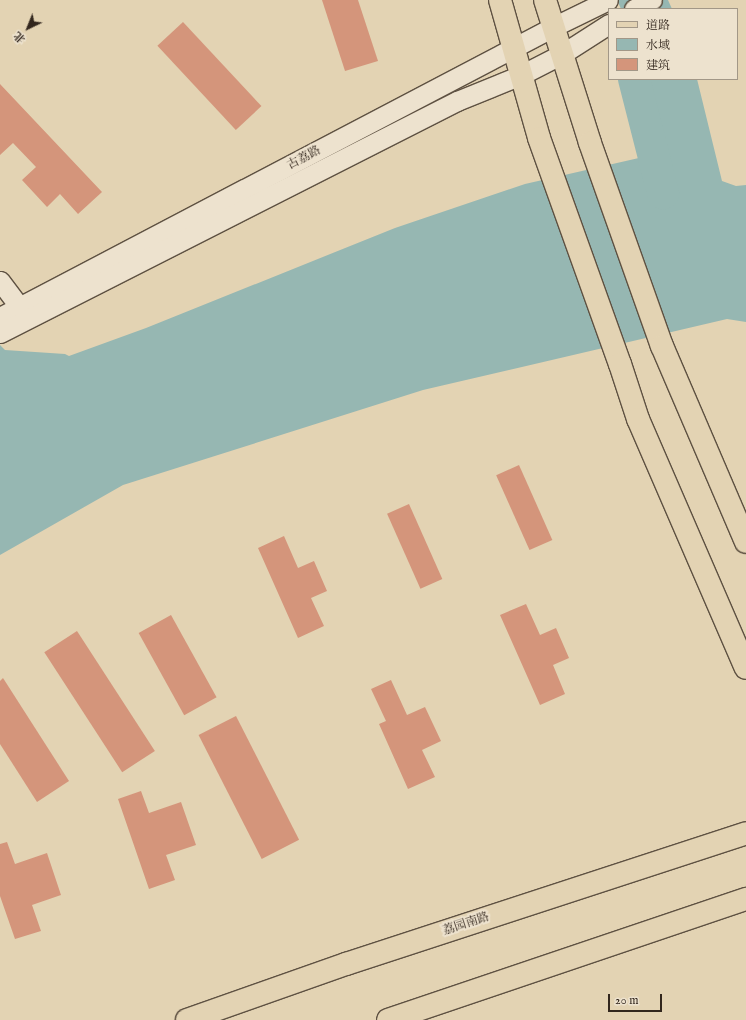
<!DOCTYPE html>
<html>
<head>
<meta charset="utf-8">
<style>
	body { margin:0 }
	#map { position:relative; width:746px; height:1020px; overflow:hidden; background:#e3d3b3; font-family:"IM FELL English","Noto Serif SC",serif }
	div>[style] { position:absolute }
	.water>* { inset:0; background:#96b7b2 }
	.river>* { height:32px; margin:-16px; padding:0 16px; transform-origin:16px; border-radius:16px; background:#96b7b2 }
	.building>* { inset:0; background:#d4957b; transform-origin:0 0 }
	.roads { filter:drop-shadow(1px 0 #5e5142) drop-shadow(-1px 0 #5e5142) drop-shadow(0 1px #5e5142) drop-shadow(0 -1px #5e5142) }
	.minor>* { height:19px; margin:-9.5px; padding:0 9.5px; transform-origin:9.5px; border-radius:9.5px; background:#ede2ce }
	.major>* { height:22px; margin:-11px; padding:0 11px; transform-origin:11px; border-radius:11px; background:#e3d3b3 }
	span { translate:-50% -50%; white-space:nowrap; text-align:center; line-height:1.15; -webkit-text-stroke:4px #ede2ce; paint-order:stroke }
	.street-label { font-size:12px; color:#32261d }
	.legend { position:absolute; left:608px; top:8px; width:130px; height:72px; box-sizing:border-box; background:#ede2ce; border:1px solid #a29787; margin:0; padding:5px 7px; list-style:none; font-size:12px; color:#32261d }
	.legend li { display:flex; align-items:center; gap:8px; height:20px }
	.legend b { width:20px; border:1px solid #a29787 }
	.north { position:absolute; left:8px; top:8px; width:40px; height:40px; -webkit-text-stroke:3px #ede2ce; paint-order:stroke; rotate:223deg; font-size:11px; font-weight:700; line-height:16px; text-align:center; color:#32261d }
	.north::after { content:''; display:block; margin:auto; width:14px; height:18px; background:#32261d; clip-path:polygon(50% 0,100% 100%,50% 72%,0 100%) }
	.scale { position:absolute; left:608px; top:994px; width:54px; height:18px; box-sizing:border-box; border:2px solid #32261d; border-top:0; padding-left:5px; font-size:12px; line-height:14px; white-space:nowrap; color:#32261d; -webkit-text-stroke:3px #ede2ce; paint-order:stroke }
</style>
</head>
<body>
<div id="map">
	<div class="water">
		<div style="clip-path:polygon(617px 0,668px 0,672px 9px,621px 9px)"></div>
		<div style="clip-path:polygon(646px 79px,697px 79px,722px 181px,736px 186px,746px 185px,746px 322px,727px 319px,423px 390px,123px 485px,0 555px,0 345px,5px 350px,65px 354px,69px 356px,146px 328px,395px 228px,525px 184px,652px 155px,656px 106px)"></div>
	</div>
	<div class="river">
		<div style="left:634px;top:79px;width:118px;rotate:75.7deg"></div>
	</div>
	<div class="building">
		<div style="clip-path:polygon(322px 0,358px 0,378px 61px,345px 71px)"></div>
		<div style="left:183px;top:22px;width:115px;height:35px;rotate:47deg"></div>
		<div style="clip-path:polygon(0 84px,102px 192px,78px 214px,60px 194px,47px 207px,22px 180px,36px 167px,13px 143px,0 155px)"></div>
		<div style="left:519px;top:465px;width:82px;height:25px;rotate:66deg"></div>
		<div style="left:409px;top:504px;width:82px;height:24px;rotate:66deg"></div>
		<div style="clip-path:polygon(284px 536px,298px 568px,314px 561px,327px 591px,311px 598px,324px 626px,298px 638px,258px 548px)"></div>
		<div style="clip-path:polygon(526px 604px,540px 635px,556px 628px,569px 658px,553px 665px,565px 694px,540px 705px,500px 615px)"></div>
		<div style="left:171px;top:615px;width:94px;height:37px;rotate:61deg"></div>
		<div style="left:77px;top:631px;width:143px;height:39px;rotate:57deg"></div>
		<div style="clip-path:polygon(3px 678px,69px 781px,37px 802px,0 744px,0 681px)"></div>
		<div style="clip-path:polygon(391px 680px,407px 715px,425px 707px,441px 741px,422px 750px,435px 777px,408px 789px,379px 724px,386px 721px,371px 689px)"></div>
		<div style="left:236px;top:716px;width:139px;height:42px;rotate:63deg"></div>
		<div style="clip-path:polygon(141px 791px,149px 813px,181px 802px,196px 845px,166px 855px,175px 880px,149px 889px,118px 799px)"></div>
		<div style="clip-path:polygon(7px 842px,15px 864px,47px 853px,61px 895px,32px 905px,41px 931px,15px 939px,0 896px,0 844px)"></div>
	</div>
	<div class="roads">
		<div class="minor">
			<div style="left:634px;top:9px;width:20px;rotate:-27deg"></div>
			<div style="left:0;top:281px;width:31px;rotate:53deg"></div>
			<div style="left:0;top:317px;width:624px;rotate:-27.67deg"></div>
			<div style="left:553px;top:27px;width:61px;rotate:-26.1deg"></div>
			<div style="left:0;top:333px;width:513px;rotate:-26.92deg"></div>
			<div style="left:457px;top:101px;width:69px;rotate:-22.1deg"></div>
			<div style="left:521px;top:75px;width:46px;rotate:-27.1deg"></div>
			<div style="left:562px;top:54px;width:56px;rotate:-32.6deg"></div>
		</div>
		<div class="major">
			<div style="left:500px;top:0;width:143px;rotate:74.2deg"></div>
			<div style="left:539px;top:138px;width:240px;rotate:70.3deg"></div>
			<div style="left:620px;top:364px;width:58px;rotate:71.9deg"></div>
			<div style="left:638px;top:419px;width:271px;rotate:66.6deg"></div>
			<div style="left:545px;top:0;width:150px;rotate:72.5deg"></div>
			<div style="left:590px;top:143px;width:215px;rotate:70.5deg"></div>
			<div style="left:662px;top:346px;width:213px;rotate:66.8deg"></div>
			<div style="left:187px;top:1020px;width:169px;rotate:-19.4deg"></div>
			<div style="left:346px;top:964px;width:421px;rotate:-18.1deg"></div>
			<div style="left:388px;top:1020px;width:378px;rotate:-18.7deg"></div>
		</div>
	</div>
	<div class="street-label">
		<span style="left:304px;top:158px;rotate:-28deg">古荔路</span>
		<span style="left:466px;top:924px;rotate:-18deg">荔园南路</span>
	</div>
	<ul class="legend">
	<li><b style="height:5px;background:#e3d3b3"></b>道路</li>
	<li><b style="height:11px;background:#96b7b2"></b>水域</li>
	<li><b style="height:11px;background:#d4957b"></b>建筑</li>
	</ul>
	<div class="north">北</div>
	<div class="scale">20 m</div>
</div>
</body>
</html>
